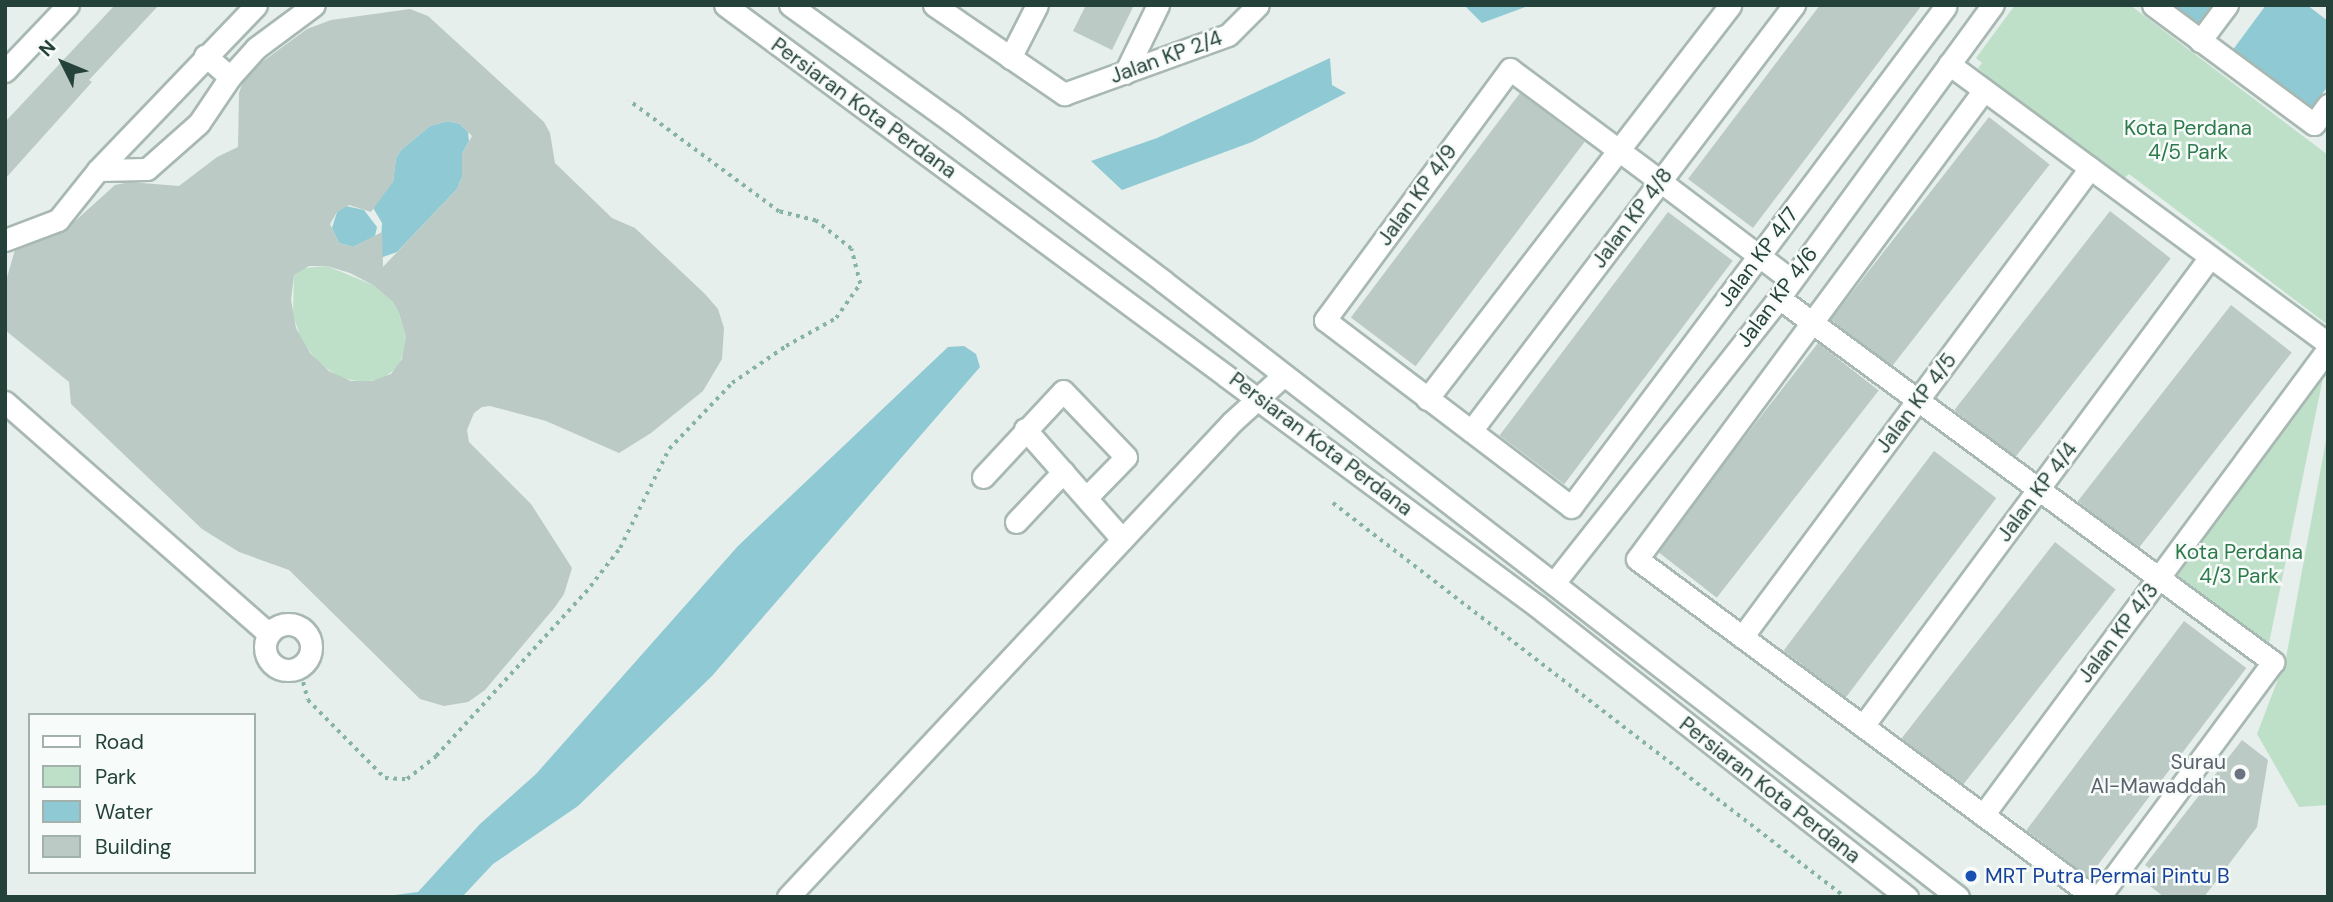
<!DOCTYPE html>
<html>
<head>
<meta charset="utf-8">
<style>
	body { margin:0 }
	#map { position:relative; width:2333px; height:902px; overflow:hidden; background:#e6efeb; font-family:"DM Sans",sans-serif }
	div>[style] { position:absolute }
	.green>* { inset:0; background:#bfe0c8 }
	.water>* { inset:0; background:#8ec9d4 }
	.building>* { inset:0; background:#bbcac4; transform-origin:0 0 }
	.path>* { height:3.5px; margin-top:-1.75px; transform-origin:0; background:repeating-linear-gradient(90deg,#86b3a5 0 3.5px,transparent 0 8.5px) }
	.roads { filter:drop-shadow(2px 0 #a8b8b2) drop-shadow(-2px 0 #a8b8b2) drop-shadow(0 2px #a8b8b2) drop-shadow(0 -2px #a8b8b2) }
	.minor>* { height:21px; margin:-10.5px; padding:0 10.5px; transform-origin:10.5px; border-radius:10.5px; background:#fff }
	.minor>.ring { margin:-10.5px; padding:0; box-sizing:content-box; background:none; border:21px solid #fff; border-radius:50% }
	.dots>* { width:19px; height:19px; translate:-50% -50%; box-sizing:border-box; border:4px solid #f7fbf9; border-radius:50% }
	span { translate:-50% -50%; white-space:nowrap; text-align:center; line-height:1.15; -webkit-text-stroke:5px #f7fbf9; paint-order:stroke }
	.street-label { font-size:21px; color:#24423a }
	.park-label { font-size:21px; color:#2d7a4b }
	.worship-label { font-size:21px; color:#5b616d }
	.right { translate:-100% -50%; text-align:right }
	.transit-label { font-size:21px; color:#164399 }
	.left { translate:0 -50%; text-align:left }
	.frame { position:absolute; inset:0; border:7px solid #24423a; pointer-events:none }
	.legend { position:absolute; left:28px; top:713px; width:228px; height:161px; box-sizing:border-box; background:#f7fbf9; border:2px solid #a3b1ad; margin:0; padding:9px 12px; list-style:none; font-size:21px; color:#24423a }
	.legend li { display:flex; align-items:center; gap:14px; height:35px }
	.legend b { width:35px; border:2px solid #a3b1ad }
	.north { position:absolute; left:28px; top:28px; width:70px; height:70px; -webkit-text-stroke:5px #f7fbf9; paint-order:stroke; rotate:313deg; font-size:19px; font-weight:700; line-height:28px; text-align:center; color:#24423a }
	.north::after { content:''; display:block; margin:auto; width:24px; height:32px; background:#24423a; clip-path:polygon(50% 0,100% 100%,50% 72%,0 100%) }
</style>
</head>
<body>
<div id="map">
	<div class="green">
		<div style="clip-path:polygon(2015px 5px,2130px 5px,2328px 155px,2328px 325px,2129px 174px,2122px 180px,2038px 120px,1978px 68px,1982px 63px,1976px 58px)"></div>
		<div style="clip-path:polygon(327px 266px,373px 285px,393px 302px,399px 313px,406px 337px,405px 349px,398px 367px,382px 379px,362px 382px,341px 378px,319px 363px,302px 342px,293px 315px,294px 275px,304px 268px)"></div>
		<div style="clip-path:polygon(2325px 368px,2269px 643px,2176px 575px)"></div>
		<div style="clip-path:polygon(2328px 429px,2328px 805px,2299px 807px,2257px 734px,2286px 658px)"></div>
	</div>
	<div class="water">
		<div style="clip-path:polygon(1464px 5px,1531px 5px,1482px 23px)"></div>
		<div style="clip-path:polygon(2167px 5px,2220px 5px,2201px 31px)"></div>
		<div style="clip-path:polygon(2266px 5px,2307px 5px,2328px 21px,2328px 86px,2311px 109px,2232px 51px)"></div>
		<div style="clip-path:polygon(1330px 58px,1332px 85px,1346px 93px,1252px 142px,1122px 190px,1091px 161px,1157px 138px)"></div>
		<div style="clip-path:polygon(448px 121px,460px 124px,468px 132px,469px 141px,462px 154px,462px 177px,457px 189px,397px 252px,380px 258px,382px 223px,372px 206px,393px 182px,396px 158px,401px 150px,430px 126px)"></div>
		<div style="clip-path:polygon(346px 206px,364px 210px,377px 227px,375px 236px,353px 247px,339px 243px,332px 228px,337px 212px)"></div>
		<div style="clip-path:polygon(964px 346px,976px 354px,980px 367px,712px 676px,578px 806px,493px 864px,462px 897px,379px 897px,418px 892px,480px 824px,536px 774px,738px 546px,948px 347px)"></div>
	</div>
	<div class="building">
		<div style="clip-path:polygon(115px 5px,159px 5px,89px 80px,92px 82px,5px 179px,5px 122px)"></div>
		<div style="clip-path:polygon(1086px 5px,1134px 5px,1112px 50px,1073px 31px)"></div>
		<div style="clip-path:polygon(1820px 5px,1922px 5px,1753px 228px,1688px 179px)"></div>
		<div style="clip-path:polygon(evenodd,410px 9px,428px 16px,544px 122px,550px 133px,555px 163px,612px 218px,635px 228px,705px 294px,718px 309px,724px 328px,722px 359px,703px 391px,651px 433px,619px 453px,546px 421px,490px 406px,482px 407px,474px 413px,467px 430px,469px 442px,531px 504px,572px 568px,564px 594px,555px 607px,485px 690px,468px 702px,444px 706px,420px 699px,289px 570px,239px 552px,202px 529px,71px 404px,69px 382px,5px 330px,5px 284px,15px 250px,63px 232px,115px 185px,130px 182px,179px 186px,217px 157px,238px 147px,239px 93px,243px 82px,262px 62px,307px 29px,331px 20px,410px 9px,448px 121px,460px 124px,472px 136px,462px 154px,462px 177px,457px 189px,383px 267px,382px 232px,353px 247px,339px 243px,330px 224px,337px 212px,349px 205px,371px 212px,393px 182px,396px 158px,401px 150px,430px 126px,448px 121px,410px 9px,309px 266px,327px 266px,350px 273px,373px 285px,393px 302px,399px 313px,406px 337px,402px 359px,391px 374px,372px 381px,351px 381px,329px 371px,310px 353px,296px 328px,291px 300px,294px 275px,309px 266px)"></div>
		<div style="left:1520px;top:93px;width:81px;height:281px;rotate:37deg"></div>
		<div style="left:1989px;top:117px;width:77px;height:257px;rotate:38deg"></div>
		<div style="left:2110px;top:211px;width:77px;height:253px;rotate:38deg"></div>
		<div style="left:1668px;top:212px;width:81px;height:280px;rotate:37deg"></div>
		<div style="left:2231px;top:305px;width:77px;height:249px;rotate:38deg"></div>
		<div style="left:1818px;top:343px;width:77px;height:263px;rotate:38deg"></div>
		<div style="left:1934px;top:451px;width:78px;height:250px;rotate:37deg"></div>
		<div style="left:2055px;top:542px;width:77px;height:249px;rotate:38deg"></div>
		<div style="left:2184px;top:621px;width:78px;height:262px;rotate:37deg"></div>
		<div style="clip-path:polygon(2242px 740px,2268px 760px,2257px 827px,2204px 897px,2164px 897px,2150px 886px,2159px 875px,2145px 865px)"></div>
	</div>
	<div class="path">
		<div style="left:1333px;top:503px;width:646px;rotate:37.58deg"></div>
		<div style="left:299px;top:666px;width:35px;rotate:75deg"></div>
		<div style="left:308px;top:700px;width:110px;rotate:45.4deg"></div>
		<div style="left:385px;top:778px;width:22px;rotate:3deg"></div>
		<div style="left:407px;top:779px;width:37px;rotate:-38deg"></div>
		<div style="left:436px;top:756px;width:221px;rotate:-47.6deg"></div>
		<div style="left:585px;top:593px;width:57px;rotate:-52.1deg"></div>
		<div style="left:620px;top:548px;width:110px;rotate:-63.7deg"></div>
		<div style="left:669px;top:449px;width:91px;rotate:-46.3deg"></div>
		<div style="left:732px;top:383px;width:65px;rotate:-34.4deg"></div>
		<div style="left:786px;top:346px;width:57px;rotate:-29.2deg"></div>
		<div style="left:836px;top:318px;width:42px;rotate:-54.8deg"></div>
		<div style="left:860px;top:284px;width:36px;rotate:-104deg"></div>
		<div style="left:851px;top:249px;width:45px;rotate:-141.3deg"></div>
		<div style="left:816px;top:221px;width:38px;rotate:-166deg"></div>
		<div style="left:779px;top:212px;width:187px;rotate:-143.5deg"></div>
	</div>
	<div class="roads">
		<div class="minor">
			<div style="left:725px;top:5px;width:1010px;rotate:36.51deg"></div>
			<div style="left:1537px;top:606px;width:471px;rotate:38.2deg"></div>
			<div style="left:790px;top:5px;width:198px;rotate:35.8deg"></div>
			<div style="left:951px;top:121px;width:266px;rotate:37deg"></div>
			<div style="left:1163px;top:281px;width:1006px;rotate:37.77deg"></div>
			<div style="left:934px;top:5px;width:158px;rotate:34.4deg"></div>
			<div style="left:1064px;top:94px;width:174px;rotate:-19.8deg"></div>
			<div style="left:1228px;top:35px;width:42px;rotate:-45deg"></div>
			<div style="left:2153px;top:5px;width:200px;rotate:36.5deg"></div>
			<div style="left:2314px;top:124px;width:24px;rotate:-54deg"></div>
			<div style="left:2200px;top:41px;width:45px;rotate:-53.1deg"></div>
			<div style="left:1010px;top:58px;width:59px;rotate:-63deg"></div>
			<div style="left:1949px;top:64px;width:471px;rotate:36.4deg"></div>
			<div style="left:5px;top:71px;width:91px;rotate:-46.3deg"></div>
			<div style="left:1125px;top:73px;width:76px;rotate:-64.1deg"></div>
			<div style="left:230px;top:77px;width:39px;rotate:-48deg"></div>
			<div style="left:256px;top:48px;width:72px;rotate:-36.6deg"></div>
			<div style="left:1984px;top:90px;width:583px;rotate:126.5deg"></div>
			<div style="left:1637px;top:559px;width:568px;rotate:36.49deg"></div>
			<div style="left:98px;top:170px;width:49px;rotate:-1.2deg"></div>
			<div style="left:147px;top:169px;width:69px;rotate:-41.5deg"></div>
			<div style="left:199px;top:123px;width:55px;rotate:-56deg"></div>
			<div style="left:230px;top:77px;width:33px;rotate:-139deg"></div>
			<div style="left:5px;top:240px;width:57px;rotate:-20.7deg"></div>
			<div style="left:58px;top:220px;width:64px;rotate:-51.3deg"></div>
			<div style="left:98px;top:170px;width:228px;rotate:-46.2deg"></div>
			<div style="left:1791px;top:280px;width:40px;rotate:-143deg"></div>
			<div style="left:1759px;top:256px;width:124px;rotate:-142.9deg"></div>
			<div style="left:1660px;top:181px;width:187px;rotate:-143.3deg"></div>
			<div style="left:1510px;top:69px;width:312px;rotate:126.4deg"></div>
			<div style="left:1325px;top:320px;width:309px;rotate:37.2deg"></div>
			<div style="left:1571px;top:507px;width:314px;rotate:-53.2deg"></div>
			<div style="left:1759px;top:256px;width:311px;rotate:-53.2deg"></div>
			<div style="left:1779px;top:298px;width:614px;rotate:36.38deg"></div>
			<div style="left:2273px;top:662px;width:292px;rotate:126.5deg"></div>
			<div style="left:1427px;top:399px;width:497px;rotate:-52.4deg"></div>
			<div style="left:5px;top:402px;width:351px;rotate:41.3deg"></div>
			<div style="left:1025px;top:429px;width:147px;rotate:48.6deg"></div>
			<div style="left:1471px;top:431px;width:535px;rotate:-52.83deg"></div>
			<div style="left:983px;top:477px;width:117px;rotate:-47.1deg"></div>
			<div style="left:1063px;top:391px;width:91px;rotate:46.3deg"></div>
			<div style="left:1126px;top:457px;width:57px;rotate:134.3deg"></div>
			<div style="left:1016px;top:522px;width:69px;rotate:-46.8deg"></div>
			<div style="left:1554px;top:583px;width:363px;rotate:-51.7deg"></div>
			<div style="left:1779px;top:298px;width:363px;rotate:-53.9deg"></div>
			<div class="ring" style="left:265px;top:624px;width:25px;height:25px"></div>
			<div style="left:1742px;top:637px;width:584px;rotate:-53.42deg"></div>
			<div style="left:1863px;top:726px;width:583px;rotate:-53.5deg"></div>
			<div style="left:1983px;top:815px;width:580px;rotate:-53.49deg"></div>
			<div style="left:788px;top:897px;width:650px;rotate:-46.93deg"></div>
			<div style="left:1232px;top:422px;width:70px;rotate:-42.1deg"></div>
		</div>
	</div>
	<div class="dots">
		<div style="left:2240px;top:774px;background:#6b7280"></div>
		<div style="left:1971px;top:876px;background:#1a4fb4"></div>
	</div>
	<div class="street-label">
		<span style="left:1166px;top:57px;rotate:-20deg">Jalan KP 2/4</span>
		<span style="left:864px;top:108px;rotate:36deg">Persiaran Kota Perdana</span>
		<span style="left:1417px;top:195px;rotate:-54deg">Jalan KP 4/9</span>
		<span style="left:1632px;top:218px;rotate:-53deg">Jalan KP 4/8</span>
		<span style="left:1758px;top:257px;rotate:-53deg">Jalan KP 4/7</span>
		<span style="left:1777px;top:297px;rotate:-53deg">Jalan KP 4/6</span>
		<span style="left:1916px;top:403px;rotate:-53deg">Jalan KP 4/5</span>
		<span style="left:1321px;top:444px;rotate:37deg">Persiaran Kota Perdana</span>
		<span style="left:2037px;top:492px;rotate:-53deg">Jalan KP 4/4</span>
		<span style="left:2118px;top:633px;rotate:-53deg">Jalan KP 4/3</span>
		<span style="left:1770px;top:790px;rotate:38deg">Persiaran Kota Perdana</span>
	</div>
	<div class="park-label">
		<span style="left:2188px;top:140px">Kota Perdana<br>4/5 Park</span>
		<span style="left:2239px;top:564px">Kota Perdana<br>4/3 Park</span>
	</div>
	<div class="worship-label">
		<span class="right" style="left:2226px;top:774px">Surau<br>Al-Mawaddah</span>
	</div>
	<div class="transit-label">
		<span class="left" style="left:1985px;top:876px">MRT Putra Permai Pintu B</span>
	</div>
	<div class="frame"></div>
	<ul class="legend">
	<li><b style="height:9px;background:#fff"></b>Road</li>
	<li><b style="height:19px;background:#bfe0c8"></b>Park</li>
	<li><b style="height:19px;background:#8ec9d4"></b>Water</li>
	<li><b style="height:19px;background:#bbcac4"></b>Building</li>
	</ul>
	<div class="north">N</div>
</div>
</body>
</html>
